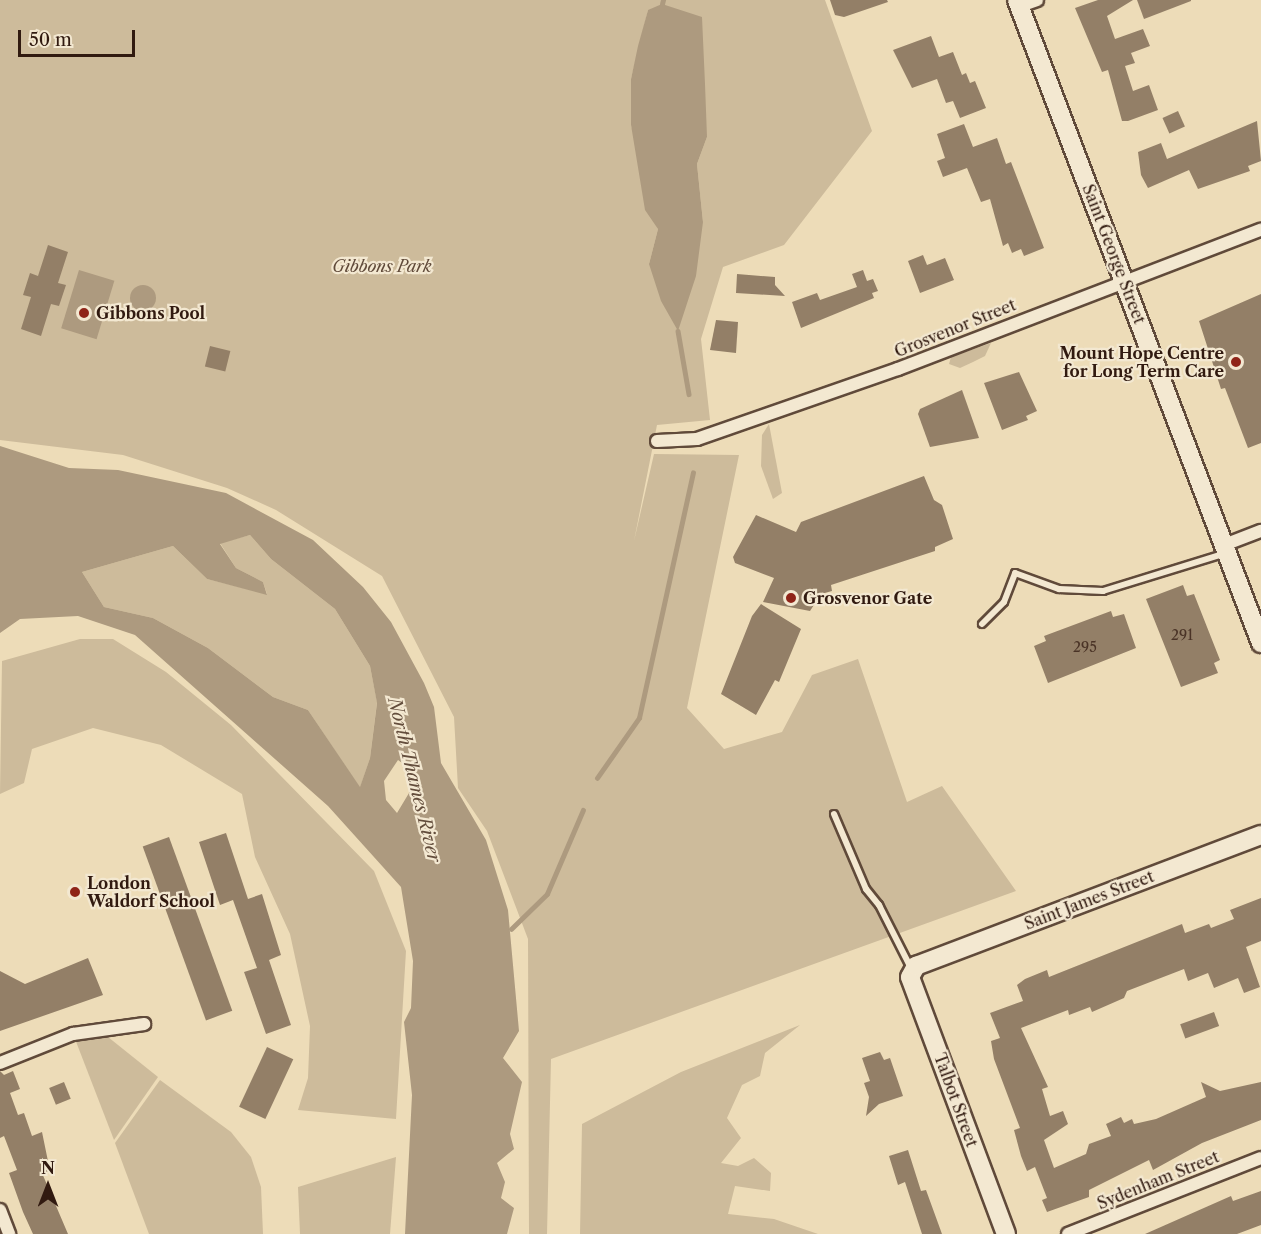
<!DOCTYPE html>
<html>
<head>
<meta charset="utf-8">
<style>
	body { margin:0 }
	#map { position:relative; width:1261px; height:1234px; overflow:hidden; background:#eddcb8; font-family:"Libre Caslon Text",serif }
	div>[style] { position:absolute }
	.green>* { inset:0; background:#cdbb9b }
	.water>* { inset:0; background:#ad9a7f; transform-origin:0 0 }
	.round { border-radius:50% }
	.stream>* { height:4.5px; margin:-2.25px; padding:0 2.25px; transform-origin:2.25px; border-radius:2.25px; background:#ad9a7f }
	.building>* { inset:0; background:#937f67; transform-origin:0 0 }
	.roads { filter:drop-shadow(2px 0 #604a3a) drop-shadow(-2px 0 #604a3a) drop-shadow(0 2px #604a3a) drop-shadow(0 -2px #604a3a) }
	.lane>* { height:6px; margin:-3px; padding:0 3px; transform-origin:3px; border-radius:3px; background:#f3e8d1 }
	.street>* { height:12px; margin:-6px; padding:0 6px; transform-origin:6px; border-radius:6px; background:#f3e8d1 }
	.secondary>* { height:18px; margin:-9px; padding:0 9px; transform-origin:9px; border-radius:9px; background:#f3e8d1 }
	.dots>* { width:16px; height:16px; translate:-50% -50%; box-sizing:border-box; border:3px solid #f3e8d1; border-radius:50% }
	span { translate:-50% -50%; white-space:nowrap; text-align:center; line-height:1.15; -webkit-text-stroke:4.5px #f3e8d1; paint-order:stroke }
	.number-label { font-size:14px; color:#4a3326 }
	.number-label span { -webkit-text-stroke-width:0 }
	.street-label { font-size:16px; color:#311a10 }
	.park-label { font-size:16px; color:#604a3a; font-style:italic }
	.poi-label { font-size:16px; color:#311a10; font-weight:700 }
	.left { translate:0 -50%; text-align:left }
	.right { translate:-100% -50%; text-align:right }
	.water-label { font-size:18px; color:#634d3c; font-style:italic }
	.north { position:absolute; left:18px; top:1156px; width:60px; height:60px; -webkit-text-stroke:4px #f3e8d1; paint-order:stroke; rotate:0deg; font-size:16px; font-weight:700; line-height:24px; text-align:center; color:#311a10 }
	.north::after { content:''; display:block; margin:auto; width:21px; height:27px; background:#311a10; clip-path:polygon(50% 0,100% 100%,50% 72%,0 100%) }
	.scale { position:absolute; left:18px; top:30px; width:117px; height:27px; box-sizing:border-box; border:3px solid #311a10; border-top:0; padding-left:8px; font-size:18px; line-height:21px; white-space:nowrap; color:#311a10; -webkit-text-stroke:4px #f3e8d1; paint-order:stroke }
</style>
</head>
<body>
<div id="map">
	<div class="green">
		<div style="clip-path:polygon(evenodd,0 0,825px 0,872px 131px,784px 245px,723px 267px,701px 339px,710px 420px,657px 425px,634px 541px,654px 454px,739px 455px,687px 708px,724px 749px,782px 732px,812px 675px,858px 659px,907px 802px,942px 786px,1016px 891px,551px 1059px,547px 1234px,529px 1234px,528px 939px,487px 831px,458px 788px,454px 717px,382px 576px,276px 510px,227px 488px,123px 455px,0 440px,0 0,648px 10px,707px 137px,697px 164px,703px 222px,649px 264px,658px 229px,631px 125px,631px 79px,648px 10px)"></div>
		<div style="clip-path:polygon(991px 343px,985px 356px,973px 362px,960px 368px,949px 364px,951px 357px)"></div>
		<div style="clip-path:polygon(769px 424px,782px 493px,773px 499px,761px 466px,762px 435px)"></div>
		<div style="clip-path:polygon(250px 535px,271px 559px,335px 609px,370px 666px,377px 702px,370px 758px,360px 788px,308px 710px,273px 697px,208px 648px,153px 618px,104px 607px,82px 572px,173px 546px,207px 579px,267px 594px,263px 582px,236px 568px,220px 543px)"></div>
		<div style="clip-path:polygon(80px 639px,113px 639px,166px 672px,231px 725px,374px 871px,406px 951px,396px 1119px,298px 1110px,308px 1078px,310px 1026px,290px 934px,255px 857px,242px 794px,161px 745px,93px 728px,32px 749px,24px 783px,0 794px,2px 661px)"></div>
		<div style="clip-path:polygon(800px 1025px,765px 1053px,760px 1076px,742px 1085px,727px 1118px,741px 1138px,721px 1163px,738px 1166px,754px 1158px,771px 1173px,770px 1191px,735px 1186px,728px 1214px,774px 1219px,818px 1234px,580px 1234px,582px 1124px,681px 1072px)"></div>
		<div style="clip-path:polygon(108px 1037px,158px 1077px,114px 1140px,75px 1039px)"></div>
		<div style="clip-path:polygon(160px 1080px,231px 1132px,251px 1157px,261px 1187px,263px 1234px,149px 1234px,115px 1143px)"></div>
		<div style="clip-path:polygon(396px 1157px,390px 1234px,300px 1234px,298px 1187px)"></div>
	</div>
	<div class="water">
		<div style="clip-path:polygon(662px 4px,702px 17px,705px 84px,707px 137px,697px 164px,703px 222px,696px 276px,678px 331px,661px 301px,649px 264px,658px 229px,645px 210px,631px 125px,631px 79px,638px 46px,648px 10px)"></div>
		<div style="left:79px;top:270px;width:37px;height:61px;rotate:17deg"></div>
		<div class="round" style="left:130px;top:285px;width:26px;height:26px"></div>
		<div style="clip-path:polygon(evenodd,0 446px,69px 468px,118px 470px,226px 493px,313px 540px,363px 587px,391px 622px,424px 683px,434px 707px,441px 763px,486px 840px,508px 910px,519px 1031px,503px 1058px,522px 1082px,510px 1134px,514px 1149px,497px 1163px,505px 1182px,501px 1198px,514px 1208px,507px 1234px,405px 1234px,412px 1095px,404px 1022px,411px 1008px,413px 961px,401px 887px,328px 806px,135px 635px,78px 616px,20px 619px,0 633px,0 446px,250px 535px,271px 559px,335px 609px,370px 666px,377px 703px,370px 758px,360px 787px,308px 710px,273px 697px,208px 648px,153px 618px,104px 607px,82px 572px,173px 546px,207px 579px,267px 595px,263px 582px,236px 568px,220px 544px,250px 535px,0 446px,398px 760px,405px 765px,412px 788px,397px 813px,386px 800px,384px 781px,398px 760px)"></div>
	</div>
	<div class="stream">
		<div style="left:662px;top:4px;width:4px;rotate:-76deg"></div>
		<div style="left:678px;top:331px;width:64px;rotate:80.1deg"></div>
		<div style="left:597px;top:778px;width:73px;rotate:-55deg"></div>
		<div style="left:639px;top:718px;width:251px;rotate:-77.6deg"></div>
		<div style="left:511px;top:929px;width:50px;rotate:-44.2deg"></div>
		<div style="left:547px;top:894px;width:91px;rotate:-66.8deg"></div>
	</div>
	<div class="building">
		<div style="clip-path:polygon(830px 0,887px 0,888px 2px,844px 17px,835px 15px)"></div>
		<div style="clip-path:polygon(1098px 0,1133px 0,1107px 16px,1115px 39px,1143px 29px,1150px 46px,1131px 53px,1135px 63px,1125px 66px,1133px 91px,1149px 85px,1158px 110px,1128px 121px,1122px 121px,1108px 70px,1102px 72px,1075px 8px)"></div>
		<div style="clip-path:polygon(1137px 0,1191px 0,1191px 1px,1144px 19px)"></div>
		<div style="clip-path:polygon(931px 36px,939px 57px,953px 52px,962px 75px,966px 73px,970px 83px,975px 81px,986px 108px,960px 118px,953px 101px,946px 103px,937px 79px,912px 88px,893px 50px)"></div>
		<div style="left:1178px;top:111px;width:17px;height:17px;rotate:66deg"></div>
		<div style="clip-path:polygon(1257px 121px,1261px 161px,1248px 166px,1250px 171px,1198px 189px,1189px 170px,1148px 188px,1141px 175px,1138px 152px,1161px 143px,1167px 159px)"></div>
		<div style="clip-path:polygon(964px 124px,973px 147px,997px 138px,1006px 164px,1011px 162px,1044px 248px,1024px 256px,1021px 249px,1012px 253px,1008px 243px,1003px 246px,990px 199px,981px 202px,967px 168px,943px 177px,937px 161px,945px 158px,937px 134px)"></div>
		<div style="clip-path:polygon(48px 245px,68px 252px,58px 283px,66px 285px,59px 306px,51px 304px,41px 336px,21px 329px,31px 297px,23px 295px,30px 273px,38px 276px)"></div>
		<div style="clip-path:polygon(923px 255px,927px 265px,945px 258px,954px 280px,920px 293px,908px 261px)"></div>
		<div style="clip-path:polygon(863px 270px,867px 281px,873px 279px,878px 291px,872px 293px,874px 298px,801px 328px,792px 302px,817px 293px,820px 300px,857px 287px,852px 274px)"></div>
		<div style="clip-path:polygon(737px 274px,775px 277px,775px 285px,785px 296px,736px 293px)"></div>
		<div style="clip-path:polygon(1261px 294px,1261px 443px,1248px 448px,1225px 388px,1221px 389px,1199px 321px)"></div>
		<div style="clip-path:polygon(716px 320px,738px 322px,736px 353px,710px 350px)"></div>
		<div style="left:210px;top:346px;width:21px;height:21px;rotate:14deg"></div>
		<div style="clip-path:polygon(1019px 372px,1037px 411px,1026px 416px,1028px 420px,1002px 430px,984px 383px)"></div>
		<div style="clip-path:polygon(962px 390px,979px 438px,930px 447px,918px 414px,920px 409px)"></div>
		<div style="clip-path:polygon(924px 476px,934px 500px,942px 505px,953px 539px,935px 547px,935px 551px,831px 585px,832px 591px,821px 594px,810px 611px,763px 602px,774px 578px,735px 563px,733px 557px,756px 515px,796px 532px,801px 522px)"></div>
		<div style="clip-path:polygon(1183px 585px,1187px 596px,1194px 594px,1220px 660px,1214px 663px,1218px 673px,1181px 687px,1146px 599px)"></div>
		<div style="clip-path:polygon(761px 604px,801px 629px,779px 682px,775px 680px,756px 715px,721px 694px,752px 616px)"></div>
		<div style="clip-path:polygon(1111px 611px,1113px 617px,1124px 614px,1136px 648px,1048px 683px,1034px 646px,1046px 641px,1044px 636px)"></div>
		<div style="clip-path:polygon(226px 833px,248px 899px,262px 894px,281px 955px,269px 960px,291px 1025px,266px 1034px,244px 972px,257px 968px,233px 900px,220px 905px,199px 842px)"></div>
		<div style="left:169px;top:837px;width:185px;height:28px;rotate:70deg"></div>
		<div style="clip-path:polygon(1261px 898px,1261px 941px,1246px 947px,1260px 987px,1244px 993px,1238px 978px,1214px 988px,1208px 973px,1188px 981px,1184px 969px,1127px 991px,1124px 998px,1092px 1012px,1090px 1007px,1069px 1015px,1068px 1010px,1021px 1028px,1048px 1087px,1042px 1089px,1050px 1116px,1063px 1111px,1068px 1124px,1044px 1140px,1054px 1168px,1086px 1154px,1089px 1144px,1111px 1136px,1106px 1124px,1121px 1117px,1124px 1123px,1132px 1119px,1134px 1124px,1156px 1119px,1206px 1097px,1201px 1082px,1220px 1091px,1261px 1082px,1261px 1120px,1202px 1143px,1153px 1170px,1149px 1160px,1089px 1190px,1089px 1197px,1047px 1212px,1042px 1200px,1047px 1198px,1035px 1167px,1027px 1171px,1021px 1156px,1014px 1130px,1020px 1128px,994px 1059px,991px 1041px,1000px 1038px,990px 1013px,1023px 1001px,1017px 985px,1025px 979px,1047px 970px,1049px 977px,1182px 924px,1185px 933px,1209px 924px,1211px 928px,1234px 919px,1230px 910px)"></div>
		<div style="clip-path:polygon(88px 958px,103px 995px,0 1031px,0 971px,25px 984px)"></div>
		<div style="left:1214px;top:1012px;width:15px;height:36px;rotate:70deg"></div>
		<div style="left:267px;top:1047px;width:29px;height:66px;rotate:25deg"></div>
		<div style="clip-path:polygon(880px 1052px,884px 1060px,890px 1058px,903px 1096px,879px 1104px,866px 1116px,869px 1097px,864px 1083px,870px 1081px,862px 1058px)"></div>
		<div style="clip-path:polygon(0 1071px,4px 1075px,13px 1071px,20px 1089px,10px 1093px,18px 1115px,24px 1113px,32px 1136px,42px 1132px,50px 1171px,42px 1173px,68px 1234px,33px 1234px,23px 1212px,9px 1173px,17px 1170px,4px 1136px,0 1138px)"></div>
		<div style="left:64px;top:1082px;width:18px;height:16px;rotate:68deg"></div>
		<div style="clip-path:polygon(908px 1150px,921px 1191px,926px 1190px,942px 1234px,922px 1234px,905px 1182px,898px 1185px,889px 1156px)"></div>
		<div style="clip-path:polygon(1261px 1191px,1261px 1225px,1237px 1234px,1145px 1234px,1231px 1196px,1233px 1201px)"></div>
	</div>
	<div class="roads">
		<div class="lane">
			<div style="left:982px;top:624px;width:31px;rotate:-45deg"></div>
			<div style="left:1004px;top:602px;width:31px;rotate:-69deg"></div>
			<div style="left:1015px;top:573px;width:47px;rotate:20deg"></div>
			<div style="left:1059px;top:589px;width:44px;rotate:2.6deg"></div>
			<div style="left:1103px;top:591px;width:126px;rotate:-17.1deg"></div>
			<div style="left:834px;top:814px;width:82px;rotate:66.9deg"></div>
			<div style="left:866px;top:889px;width:21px;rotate:51deg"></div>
			<div style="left:879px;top:905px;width:71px;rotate:63.1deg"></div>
		</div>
		<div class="street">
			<div style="left:1020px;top:6px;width:18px;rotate:-19deg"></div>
			<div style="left:657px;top:441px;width:40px;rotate:-2.9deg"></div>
			<div style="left:697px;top:439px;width:213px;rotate:-19.2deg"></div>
			<div style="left:898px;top:369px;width:389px;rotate:-21deg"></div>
			<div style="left:1224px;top:545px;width:40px;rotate:-21deg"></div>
			<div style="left:0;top:1063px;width:79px;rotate:-21.7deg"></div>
			<div style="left:73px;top:1034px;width:72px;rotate:-8deg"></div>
			<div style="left:0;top:1210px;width:26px;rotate:69deg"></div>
			<div style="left:1068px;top:1234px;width:207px;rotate:-21.5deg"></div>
		</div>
		<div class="secondary">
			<div style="left:1017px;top:0;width:688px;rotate:69.22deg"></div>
			<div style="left:1006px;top:1234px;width:274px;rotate:-110.5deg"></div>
			<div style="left:910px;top:977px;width:13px;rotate:-61deg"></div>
			<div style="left:916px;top:966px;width:369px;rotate:-20.8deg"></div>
		</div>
	</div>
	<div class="dots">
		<div style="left:84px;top:313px;background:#8f2418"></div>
		<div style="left:1236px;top:362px;background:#8f2418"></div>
		<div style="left:791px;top:598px;background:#8f2418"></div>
		<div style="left:75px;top:892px;background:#8f2418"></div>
	</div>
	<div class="number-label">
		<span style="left:1182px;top:635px">291</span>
		<span style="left:1085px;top:647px">295</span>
	</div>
	<div class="street-label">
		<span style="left:1114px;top:254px;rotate:69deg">Saint George Street</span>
		<span style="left:955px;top:328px;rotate:-22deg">Grosvenor Street</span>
		<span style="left:1089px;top:900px;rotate:-21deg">Saint James Street</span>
		<span style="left:956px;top:1100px;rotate:70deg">Talbot Street</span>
		<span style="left:1158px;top:1180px;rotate:-22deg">Sydenham Street</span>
	</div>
	<div class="park-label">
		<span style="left:382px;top:266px">Gibbons Park</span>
	</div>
	<div class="poi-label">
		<span class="left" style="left:96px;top:313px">Gibbons Pool</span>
		<span class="right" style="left:1224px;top:362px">Mount Hope Centre<br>for Long Term Care</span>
		<span class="left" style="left:803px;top:598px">Grosvenor Gate</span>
		<span class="left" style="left:87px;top:892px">London<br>Waldorf School</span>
	</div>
	<div class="water-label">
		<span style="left:414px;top:780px;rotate:76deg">North Thames River</span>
	</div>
	<div class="north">N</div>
	<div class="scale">50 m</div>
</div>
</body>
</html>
